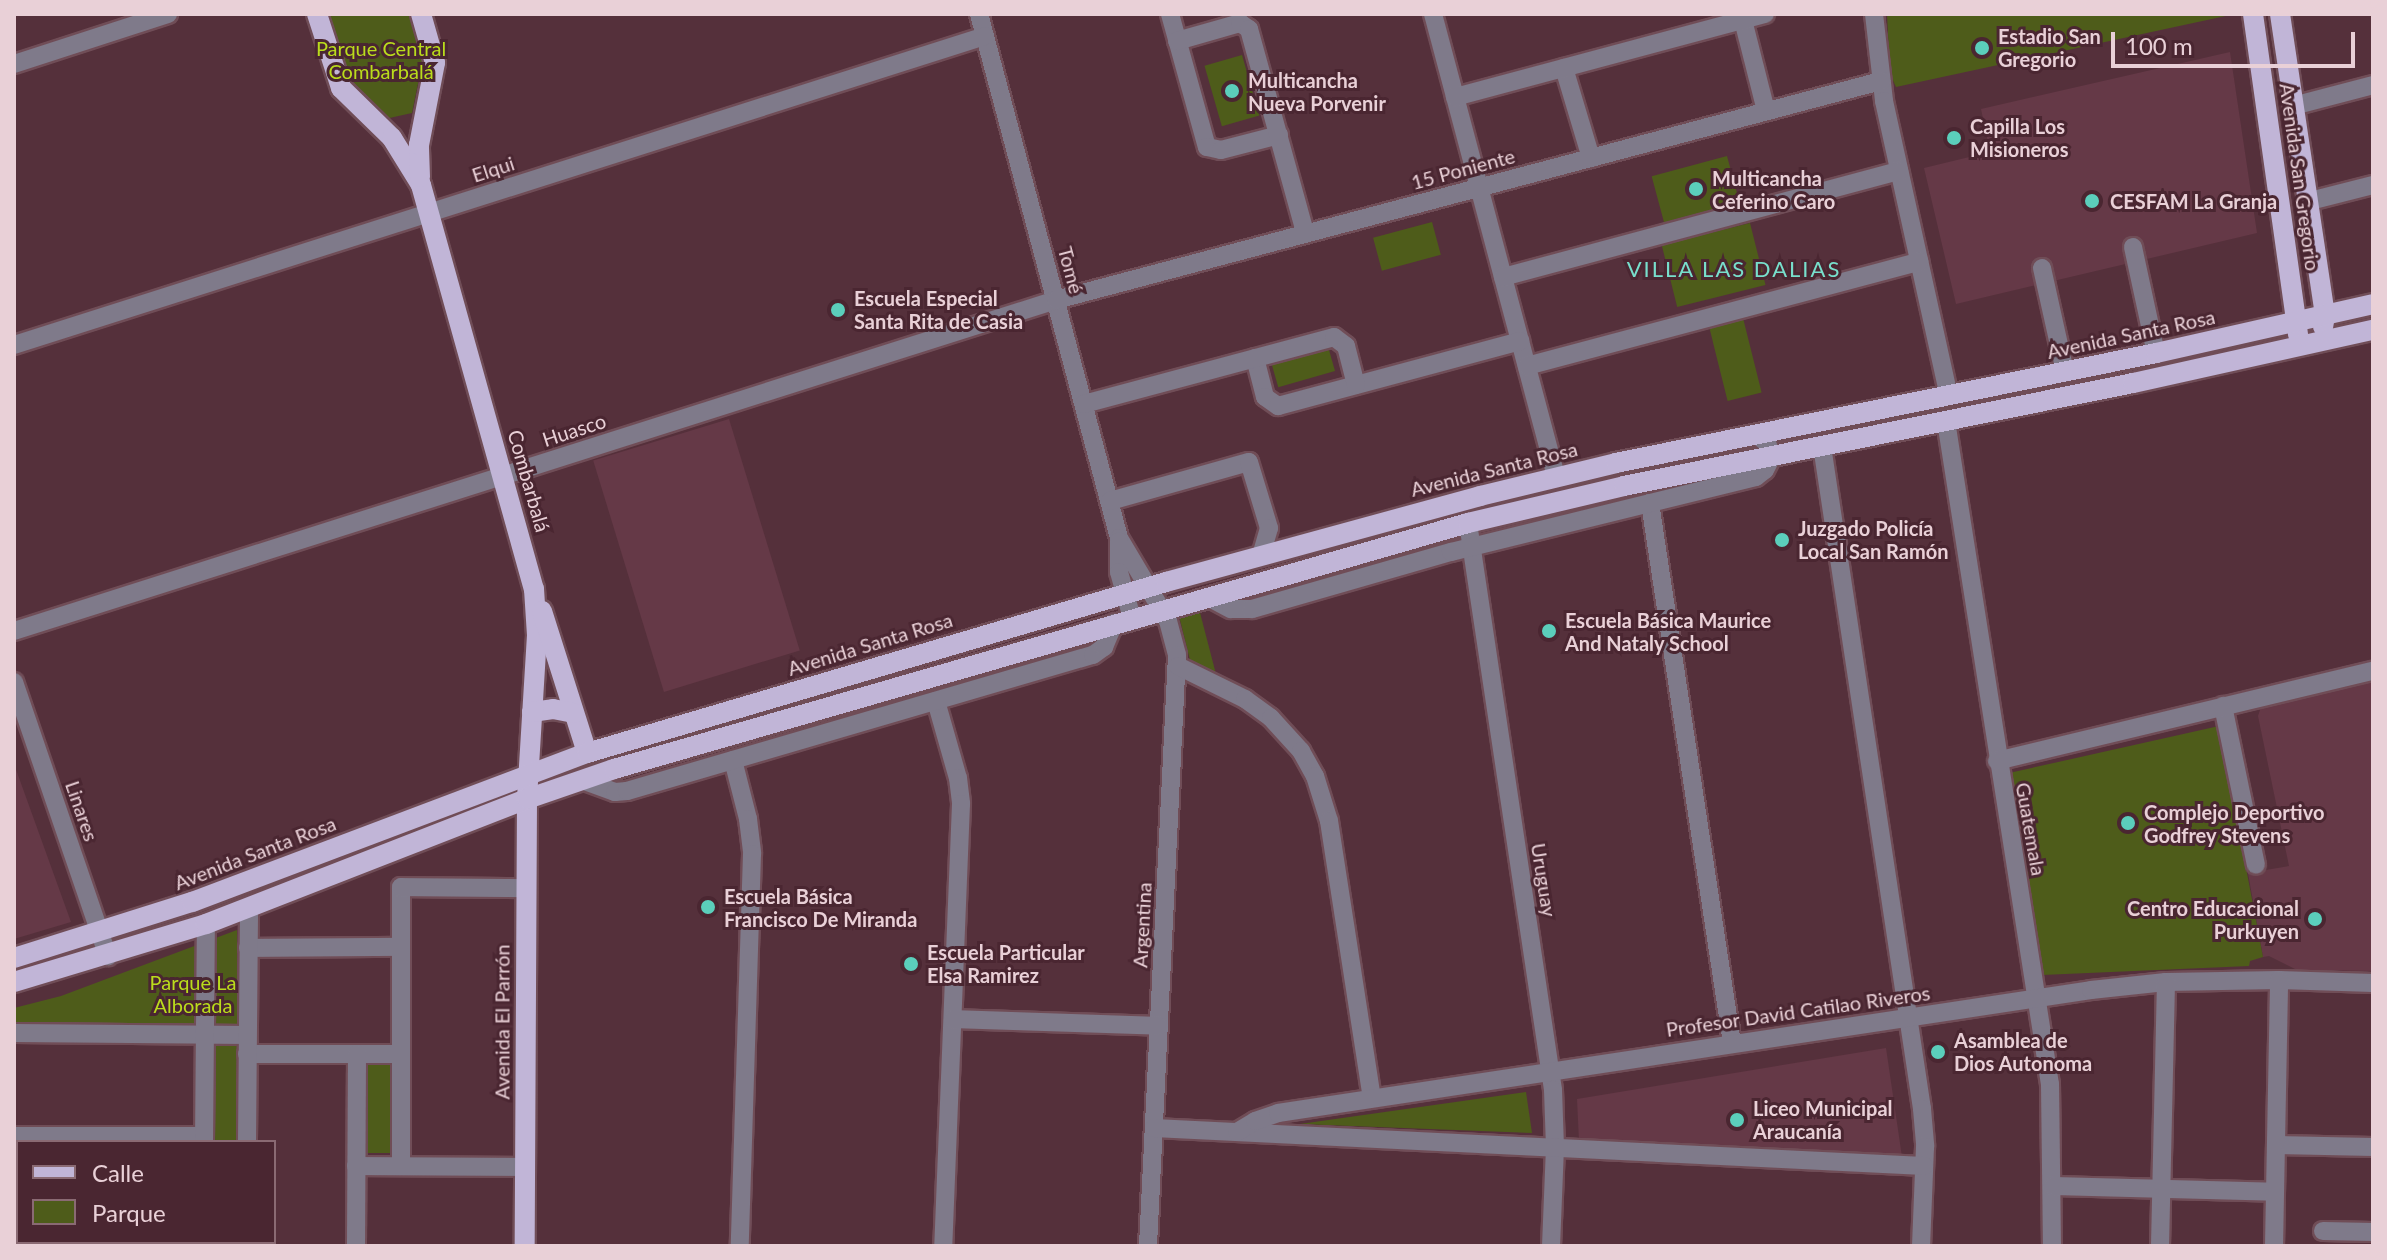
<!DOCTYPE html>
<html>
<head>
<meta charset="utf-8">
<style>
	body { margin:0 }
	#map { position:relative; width:2387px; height:1260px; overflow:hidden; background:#55303b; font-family:Lato,sans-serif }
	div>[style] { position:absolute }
	.built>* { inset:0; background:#653947; transform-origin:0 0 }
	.green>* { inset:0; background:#4e5c1a; transform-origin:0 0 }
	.roads { filter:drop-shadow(2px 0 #704d57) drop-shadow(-2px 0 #704d57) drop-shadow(0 2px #704d57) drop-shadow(0 -2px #704d57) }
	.minor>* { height:18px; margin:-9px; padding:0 9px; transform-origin:9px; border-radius:9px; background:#7f7a8a }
	.major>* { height:20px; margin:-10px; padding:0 10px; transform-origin:10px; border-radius:10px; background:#c1b5d7 }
	.dots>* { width:22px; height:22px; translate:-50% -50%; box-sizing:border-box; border:4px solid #4a2631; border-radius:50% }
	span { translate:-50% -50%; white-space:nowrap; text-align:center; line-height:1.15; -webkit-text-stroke:6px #4a2631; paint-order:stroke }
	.poi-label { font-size:20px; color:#e9d0d7; font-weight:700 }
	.left { translate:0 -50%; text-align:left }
	.right { translate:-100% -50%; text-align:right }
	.park-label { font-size:20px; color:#badc1c }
	.street-label { font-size:20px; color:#e9d0d7 }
	.neighbourhood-label { font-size:22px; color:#78dfcc; letter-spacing:2px }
	.frame { position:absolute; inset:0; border:16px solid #e9d0d7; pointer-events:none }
	.legend { position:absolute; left:16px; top:1140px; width:260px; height:104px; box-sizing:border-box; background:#4a2631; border:2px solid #8a6a73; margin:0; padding:10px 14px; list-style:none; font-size:24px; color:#e9d0d7 }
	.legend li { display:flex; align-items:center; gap:16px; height:40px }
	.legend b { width:40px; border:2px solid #8a6a73 }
	.scale { position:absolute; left:2111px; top:32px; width:244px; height:36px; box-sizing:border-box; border:4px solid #e9d0d7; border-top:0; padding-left:10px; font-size:24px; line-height:28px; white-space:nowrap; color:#e9d0d7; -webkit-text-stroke:6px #4a2631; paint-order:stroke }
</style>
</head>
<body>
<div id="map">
	<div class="built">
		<div style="clip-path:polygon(2230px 52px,2257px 233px,1956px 304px,1924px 168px,1990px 152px,1981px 109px)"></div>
		<div style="left:729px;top:419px;width:242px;height:142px;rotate:73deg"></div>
		<div style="clip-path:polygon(2373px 681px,2373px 971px,2297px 970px,2269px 956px,2263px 957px,2248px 873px,2289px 866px,2258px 716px,2261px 707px)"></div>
		<div style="clip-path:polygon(14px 764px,71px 922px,14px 939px)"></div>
		<div style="clip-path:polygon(1886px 1048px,1902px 1157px,1579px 1141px,1577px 1099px)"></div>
	</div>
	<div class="green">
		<div style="clip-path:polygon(326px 14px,410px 14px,423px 59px,412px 113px,385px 119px,346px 83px)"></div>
		<div style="clip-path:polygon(1887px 14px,2235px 14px,1896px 87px,1890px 74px)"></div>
		<div style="left:1242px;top:55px;width:63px;height:39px;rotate:74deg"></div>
		<div style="left:1727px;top:156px;width:48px;height:78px;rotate:75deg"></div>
		<div style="left:1432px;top:222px;width:34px;height:61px;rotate:75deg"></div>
		<div style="left:1750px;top:223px;width:64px;height:91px;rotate:76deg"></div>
		<div style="left:1742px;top:314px;width:81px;height:35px;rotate:76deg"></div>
		<div style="left:1327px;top:343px;width:29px;height:59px;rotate:74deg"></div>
		<div style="clip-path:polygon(1198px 605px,1217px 678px,1190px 660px,1178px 612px)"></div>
		<div style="clip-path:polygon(2219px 726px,2263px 957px,2250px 961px,2249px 966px,2042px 975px,2009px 773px)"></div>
		<div style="clip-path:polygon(237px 930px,237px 1142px,210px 1142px,213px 1040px,14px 1036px,14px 1008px,61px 996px)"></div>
		<div style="left:363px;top:1063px;width:31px;height:90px"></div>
		<div style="clip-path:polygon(1526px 1092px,1532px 1133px,1300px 1124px)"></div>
	</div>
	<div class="roads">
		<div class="minor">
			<div style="left:979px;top:14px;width:542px;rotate:75.04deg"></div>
			<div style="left:1119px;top:538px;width:96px;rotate:59.4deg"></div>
			<div style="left:1168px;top:621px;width:35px;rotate:75deg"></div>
			<div style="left:1177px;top:655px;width:592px;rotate:92.81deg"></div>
			<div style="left:1170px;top:14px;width:138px;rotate:74.5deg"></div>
			<div style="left:1207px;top:147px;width:14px;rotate:12deg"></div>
			<div style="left:1221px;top:150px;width:60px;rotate:-14.5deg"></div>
			<div style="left:1433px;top:14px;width:479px;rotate:75.1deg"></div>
			<div style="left:1874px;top:14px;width:88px;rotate:83.4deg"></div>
			<div style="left:1884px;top:101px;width:302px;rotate:77.6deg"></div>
			<div style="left:1743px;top:20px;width:94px;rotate:75.8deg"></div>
			<div style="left:1177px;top:41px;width:66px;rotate:-15.9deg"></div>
			<div style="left:1240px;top:23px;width:11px;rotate:34deg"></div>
			<div style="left:1249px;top:29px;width:212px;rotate:74.6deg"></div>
			<div style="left:14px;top:64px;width:162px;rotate:-18deg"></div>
			<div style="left:1564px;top:68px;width:94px;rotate:73.3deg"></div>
			<div style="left:1455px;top:97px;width:321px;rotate:-15deg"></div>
			<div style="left:2293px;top:106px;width:83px;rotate:-14.7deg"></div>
			<div style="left:2306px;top:202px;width:69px;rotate:-14.2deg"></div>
			<div style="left:2133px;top:247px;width:108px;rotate:77.8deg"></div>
			<div style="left:2042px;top:268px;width:107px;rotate:77.5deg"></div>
			<div style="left:1503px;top:277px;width:410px;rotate:-15deg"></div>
			<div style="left:14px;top:345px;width:1019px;rotate:-17.65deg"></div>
			<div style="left:1255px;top:358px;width:40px;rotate:75.6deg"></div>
			<div style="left:1265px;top:397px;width:16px;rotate:35deg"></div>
			<div style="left:1278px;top:406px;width:251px;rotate:-15deg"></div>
			<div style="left:1527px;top:366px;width:406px;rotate:-14.9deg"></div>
			<div style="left:1084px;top:404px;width:259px;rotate:-15deg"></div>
			<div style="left:1334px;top:337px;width:15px;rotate:37deg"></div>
			<div style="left:1346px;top:346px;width:40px;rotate:75.6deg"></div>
			<div style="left:1946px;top:421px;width:671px;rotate:81.09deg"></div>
			<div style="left:2050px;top:1084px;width:162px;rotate:89.3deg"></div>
			<div style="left:1822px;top:446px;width:670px;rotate:81.42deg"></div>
			<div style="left:1922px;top:1109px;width:38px;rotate:85deg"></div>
			<div style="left:1925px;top:1147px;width:99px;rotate:92.3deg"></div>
			<div style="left:1110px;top:501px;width:144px;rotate:-15.7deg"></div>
			<div style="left:1249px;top:462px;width:69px;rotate:73.1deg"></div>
			<div style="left:1269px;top:528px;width:29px;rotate:106deg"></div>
			<div style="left:1650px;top:503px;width:546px;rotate:81.37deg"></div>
			<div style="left:1468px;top:523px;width:573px;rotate:81.47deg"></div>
			<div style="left:1553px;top:1090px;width:57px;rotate:88deg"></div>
			<div style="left:1555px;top:1147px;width:99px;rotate:92.3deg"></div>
			<div style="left:1119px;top:541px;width:31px;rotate:90deg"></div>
			<div style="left:1119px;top:572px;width:48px;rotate:74.2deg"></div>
			<div style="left:1208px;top:597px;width:26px;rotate:28deg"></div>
			<div style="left:1231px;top:609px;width:21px"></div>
			<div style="left:1252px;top:609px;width:207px;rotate:-16deg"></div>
			<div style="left:1451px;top:552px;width:314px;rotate:-13.8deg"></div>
			<div style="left:1756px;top:477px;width:11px;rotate:-38deg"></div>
			<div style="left:1765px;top:470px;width:16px;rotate:-63deg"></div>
			<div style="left:1772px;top:456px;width:14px;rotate:-111deg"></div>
			<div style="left:1767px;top:443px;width:14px;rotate:-141deg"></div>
			<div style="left:14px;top:631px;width:1093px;rotate:-17.62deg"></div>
			<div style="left:1056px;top:300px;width:854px;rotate:-14.87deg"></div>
			<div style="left:1178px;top:666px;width:75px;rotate:26.2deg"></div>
			<div style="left:1245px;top:699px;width:32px;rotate:36deg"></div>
			<div style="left:1271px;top:718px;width:45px;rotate:47.7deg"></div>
			<div style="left:1301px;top:751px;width:29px;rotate:61deg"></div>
			<div style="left:1315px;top:776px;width:47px;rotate:72.7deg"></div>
			<div style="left:1329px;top:821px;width:280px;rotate:81.2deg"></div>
			<div style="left:14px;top:682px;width:290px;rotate:71.1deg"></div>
			<div style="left:936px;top:701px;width:80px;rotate:74.1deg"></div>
			<div style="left:958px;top:778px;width:26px;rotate:83deg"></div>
			<div style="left:961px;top:804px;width:442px;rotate:92.3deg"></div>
			<div style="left:2223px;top:706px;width:162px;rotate:78.3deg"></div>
			<div style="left:733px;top:760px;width:61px;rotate:75.7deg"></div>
			<div style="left:748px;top:819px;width:35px;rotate:83deg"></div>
			<div style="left:752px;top:854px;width:392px;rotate:91.8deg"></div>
			<div style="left:1997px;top:761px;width:387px;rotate:-13.5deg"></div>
			<div style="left:582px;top:780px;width:35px;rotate:20deg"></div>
			<div style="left:615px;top:792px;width:12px;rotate:-5deg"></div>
			<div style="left:627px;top:791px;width:485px;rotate:-16.3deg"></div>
			<div style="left:1093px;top:655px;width:14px;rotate:-36deg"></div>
			<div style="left:1104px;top:647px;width:26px;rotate:-67deg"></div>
			<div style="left:248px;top:948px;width:153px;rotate:-0.4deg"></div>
			<div style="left:953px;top:1019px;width:206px;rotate:1.9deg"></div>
			<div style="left:14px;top:1033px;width:233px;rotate:0.5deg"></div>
			<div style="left:247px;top:1054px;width:154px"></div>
			<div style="left:1154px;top:1128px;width:771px;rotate:2.83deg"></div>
			<div style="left:1237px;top:1132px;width:21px;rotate:-31deg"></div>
			<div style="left:1255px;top:1121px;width:24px;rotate:-19deg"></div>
			<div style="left:1278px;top:1113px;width:822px;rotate:-8.6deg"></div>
			<div style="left:2091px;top:990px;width:75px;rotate:-6.1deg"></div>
			<div style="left:2166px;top:982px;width:113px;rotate:-1deg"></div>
			<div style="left:2279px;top:980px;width:94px;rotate:1.8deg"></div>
			<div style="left:14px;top:1136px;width:190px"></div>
			<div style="left:204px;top:1142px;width:218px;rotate:-89.5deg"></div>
			<div style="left:247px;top:1142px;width:235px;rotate:-89.5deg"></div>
			<div style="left:2276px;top:1145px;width:97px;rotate:1.2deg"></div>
			<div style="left:356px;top:1166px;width:169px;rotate:0.3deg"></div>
			<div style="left:401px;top:1166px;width:279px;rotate:-90deg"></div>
			<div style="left:401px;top:887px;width:125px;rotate:0.5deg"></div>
			<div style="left:2053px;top:1186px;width:222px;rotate:1.5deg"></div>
			<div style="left:2323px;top:1231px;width:50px;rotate:1.1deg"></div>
			<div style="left:92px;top:1246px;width:4px;rotate:-90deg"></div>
			<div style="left:204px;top:1246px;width:4px;rotate:-90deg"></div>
			<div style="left:246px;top:1246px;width:4px;rotate:-90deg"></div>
			<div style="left:356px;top:1246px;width:192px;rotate:-89.7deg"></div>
			<div style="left:2160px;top:1246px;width:264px;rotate:-88.7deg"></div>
			<div style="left:2274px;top:1246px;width:266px;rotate:-88.9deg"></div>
		</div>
		<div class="major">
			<div style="left:317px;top:14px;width:78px;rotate:72deg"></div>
			<div style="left:341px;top:88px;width:71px;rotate:44.4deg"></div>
			<div style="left:392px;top:138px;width:55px;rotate:58.3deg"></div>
			<div style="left:421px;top:185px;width:420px;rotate:74.4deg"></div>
			<div style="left:534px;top:589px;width:46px;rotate:86.3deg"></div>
			<div style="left:537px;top:635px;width:164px;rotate:93.5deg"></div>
			<div style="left:527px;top:799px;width:447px;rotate:90.3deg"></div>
			<div style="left:2253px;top:14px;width:324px;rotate:82deg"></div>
			<div style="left:2280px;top:14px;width:305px;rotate:81.5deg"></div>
			<div style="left:2325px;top:316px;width:11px;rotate:100deg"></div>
			<div style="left:420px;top:177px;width:32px;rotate:-92deg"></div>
			<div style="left:419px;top:145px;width:84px;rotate:-79deg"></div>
			<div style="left:435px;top:63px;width:51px;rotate:-105.9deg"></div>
			<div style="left:542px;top:611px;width:149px;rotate:72.4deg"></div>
			<div style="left:532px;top:712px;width:21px;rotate:-8deg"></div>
			<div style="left:553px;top:709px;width:21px;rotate:11deg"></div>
			<div style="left:14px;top:958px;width:187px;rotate:-17.5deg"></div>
			<div style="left:192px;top:902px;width:422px;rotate:-20.7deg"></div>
			<div style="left:587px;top:753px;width:604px;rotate:-16.45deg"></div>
			<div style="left:1166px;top:582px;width:326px;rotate:-15.3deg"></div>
			<div style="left:1480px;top:496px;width:140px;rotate:-13.6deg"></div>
			<div style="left:1616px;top:463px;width:551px;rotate:-11.51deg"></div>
			<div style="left:2156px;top:353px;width:222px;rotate:-12.7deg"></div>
			<div style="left:14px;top:982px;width:201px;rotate:-16.8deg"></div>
			<div style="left:206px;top:924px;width:344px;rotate:-21.3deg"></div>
			<div style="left:527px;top:799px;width:92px;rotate:-19deg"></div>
			<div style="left:614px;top:769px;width:889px;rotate:-16.07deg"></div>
			<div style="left:1468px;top:523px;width:160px;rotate:-13.3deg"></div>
			<div style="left:1624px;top:486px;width:519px;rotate:-11.44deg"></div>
			<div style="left:2133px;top:383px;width:246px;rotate:-12.5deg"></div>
		</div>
	</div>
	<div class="dots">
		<div style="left:1982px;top:48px;background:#5bcebb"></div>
		<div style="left:1232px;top:91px;background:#5bcebb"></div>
		<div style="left:1954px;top:138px;background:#5bcebb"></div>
		<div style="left:1696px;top:189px;background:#5bcebb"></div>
		<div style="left:2092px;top:201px;background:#5bcebb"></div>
		<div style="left:838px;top:310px;background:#5bcebb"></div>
		<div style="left:1782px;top:540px;background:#5bcebb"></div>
		<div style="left:1549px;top:631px;background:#5bcebb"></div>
		<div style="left:2128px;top:823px;background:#5bcebb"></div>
		<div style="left:708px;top:907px;background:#5bcebb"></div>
		<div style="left:2315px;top:919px;background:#5bcebb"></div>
		<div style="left:911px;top:964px;background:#5bcebb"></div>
		<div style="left:1938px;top:1052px;background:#5bcebb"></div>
		<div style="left:1737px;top:1120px;background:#5bcebb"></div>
	</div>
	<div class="poi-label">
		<span class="left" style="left:1998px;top:48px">Estadio San<br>Gregorio</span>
		<span class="left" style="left:1248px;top:92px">Multicancha<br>Nueva Porvenir</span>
		<span class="left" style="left:1970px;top:138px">Capilla Los<br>Misioneros</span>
		<span class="left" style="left:1712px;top:190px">Multicancha<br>Ceferino Caro</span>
		<span class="left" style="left:2110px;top:201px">CESFAM La Granja</span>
		<span class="left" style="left:854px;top:310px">Escuela Especial<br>Santa Rita de Casia</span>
		<span class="left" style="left:1798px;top:540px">Juzgado Policía<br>Local San Ramón</span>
		<span class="left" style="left:1565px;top:632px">Escuela Básica Maurice<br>And Nataly School</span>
		<span class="left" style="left:2144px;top:824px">Complejo Deportivo<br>Godfrey Stevens</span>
		<span class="left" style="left:724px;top:908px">Escuela Básica<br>Francisco De Miranda</span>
		<span class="right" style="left:2299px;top:920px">Centro Educacional<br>Purkuyen</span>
		<span class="left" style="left:927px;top:964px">Escuela Particular<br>Elsa Ramirez</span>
		<span class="left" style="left:1954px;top:1052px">Asamblea de<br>Dios Autonoma</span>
		<span class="left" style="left:1753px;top:1120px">Liceo Municipal<br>Araucanía</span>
	</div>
	<div class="park-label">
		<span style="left:381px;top:60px">Parque Central<br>Combarbalá</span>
		<span style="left:193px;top:994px">Parque La<br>Alborada</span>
	</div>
	<div class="street-label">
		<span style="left:493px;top:169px;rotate:-18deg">Elqui</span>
		<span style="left:1463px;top:169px;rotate:-15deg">15 Poniente</span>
		<span style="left:2300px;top:177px;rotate:82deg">Avenida San Gregorio</span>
		<span style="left:1071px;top:270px;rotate:75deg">Tomé</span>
		<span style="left:2131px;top:334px;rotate:-12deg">Avenida Santa Rosa</span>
		<span style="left:574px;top:430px;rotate:-18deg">Huasco</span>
		<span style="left:1494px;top:469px;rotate:-14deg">Avenida Santa Rosa</span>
		<span style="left:529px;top:481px;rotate:74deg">Combarbalá</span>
		<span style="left:870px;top:644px;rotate:-17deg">Avenida Santa Rosa</span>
		<span style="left:82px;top:811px;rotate:71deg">Linares</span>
		<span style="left:2031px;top:829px;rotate:80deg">Guatemala</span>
		<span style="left:255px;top:853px;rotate:-21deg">Avenida Santa Rosa</span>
		<span style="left:1544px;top:880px;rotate:81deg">Uruguay</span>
		<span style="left:1142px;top:925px;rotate:-87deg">Argentina</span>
		<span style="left:1798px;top:1011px;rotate:-8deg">Profesor David Catilao Riveros</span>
		<span style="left:502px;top:1022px;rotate:-90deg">Avenida El Parrón</span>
	</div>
	<div class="neighbourhood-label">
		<span style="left:1734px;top:269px">VILLA LAS DALIAS</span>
	</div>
	<div class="frame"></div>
	<ul class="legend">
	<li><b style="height:10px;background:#c1b5d7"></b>Calle</li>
	<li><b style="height:22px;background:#4e5c1a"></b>Parque</li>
	</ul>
	<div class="scale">100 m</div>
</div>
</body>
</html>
